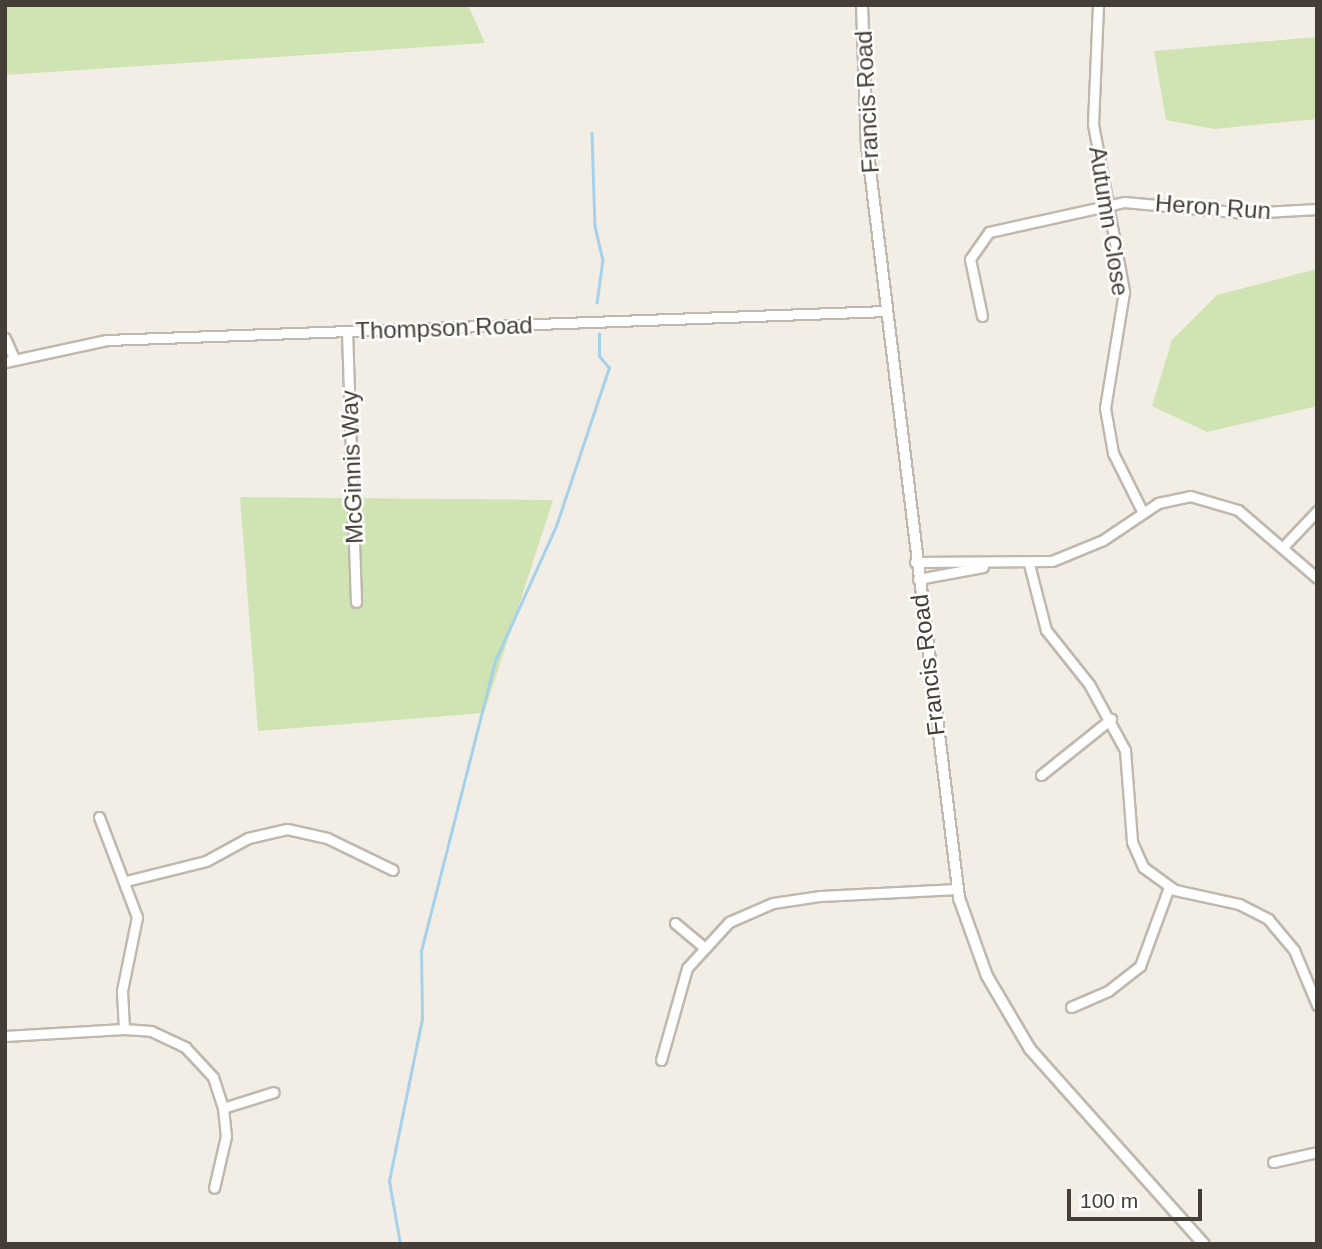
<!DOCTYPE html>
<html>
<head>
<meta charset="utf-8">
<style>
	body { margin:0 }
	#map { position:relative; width:1322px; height:1249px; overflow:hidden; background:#f2eee6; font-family:Helvetica,sans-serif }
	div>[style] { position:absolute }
	.green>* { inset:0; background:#cfe4b2 }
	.stream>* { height:2.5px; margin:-1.25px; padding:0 1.25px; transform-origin:1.25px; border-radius:1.25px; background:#a6d1eb }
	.roads { filter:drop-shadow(2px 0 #c0b8ad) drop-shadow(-2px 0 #c0b8ad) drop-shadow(0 2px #c0b8ad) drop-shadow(0 -2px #c0b8ad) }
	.minor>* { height:9px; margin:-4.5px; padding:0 4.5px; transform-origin:4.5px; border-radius:4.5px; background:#fff }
	.tertiary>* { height:10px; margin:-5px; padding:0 5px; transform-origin:5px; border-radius:5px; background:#fff }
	span { translate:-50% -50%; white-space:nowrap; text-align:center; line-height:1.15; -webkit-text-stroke:5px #fff; paint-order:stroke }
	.street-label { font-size:24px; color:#443e36 }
	.frame { position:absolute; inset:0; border:7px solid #443e36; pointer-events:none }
	.scale { position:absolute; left:1067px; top:1189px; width:135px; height:32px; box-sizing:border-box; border:4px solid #443e36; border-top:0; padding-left:9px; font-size:21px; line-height:24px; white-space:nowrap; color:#443e36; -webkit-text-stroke:5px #fff; paint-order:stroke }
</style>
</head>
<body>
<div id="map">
	<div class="green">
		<div style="clip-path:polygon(5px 5px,468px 5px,485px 43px,5px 75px)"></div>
		<div style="clip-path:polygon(1317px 37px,1317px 119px,1214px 129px,1166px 120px,1154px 51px)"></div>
		<div style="clip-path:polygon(1317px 269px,1317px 406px,1207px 432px,1152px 406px,1172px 340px,1217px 295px)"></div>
		<div style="clip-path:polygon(240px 497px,553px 500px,484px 713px,258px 731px)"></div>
	</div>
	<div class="stream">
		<div style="left:592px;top:133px;width:93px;rotate:88.2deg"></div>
		<div style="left:595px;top:226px;width:35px;rotate:77deg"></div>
		<div style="left:603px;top:260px;width:43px;rotate:97.9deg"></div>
		<div style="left:400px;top:1244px;width:64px;rotate:-99.9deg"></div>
		<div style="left:389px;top:1181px;width:165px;rotate:-78.5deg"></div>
		<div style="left:422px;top:1019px;width:68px;rotate:-90.8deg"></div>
		<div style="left:421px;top:951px;width:299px;rotate:-75.7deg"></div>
		<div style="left:495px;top:661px;width:148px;rotate:-65.7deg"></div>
		<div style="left:556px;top:526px;width:167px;rotate:-71.5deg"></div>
		<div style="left:609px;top:368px;width:16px;rotate:-130deg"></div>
		<div style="left:599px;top:356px;width:22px;rotate:-90deg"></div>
	</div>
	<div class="roads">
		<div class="minor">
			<div style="left:1098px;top:5px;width:119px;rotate:92.4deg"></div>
			<div style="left:1093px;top:124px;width:171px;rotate:79.5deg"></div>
			<div style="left:1124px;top:292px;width:118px;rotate:99.3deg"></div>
			<div style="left:1105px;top:408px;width:46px;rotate:79.9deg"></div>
			<div style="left:1113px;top:453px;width:65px;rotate:63.4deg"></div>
			<div style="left:982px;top:316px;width:58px;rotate:-101.9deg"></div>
			<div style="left:970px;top:259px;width:33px;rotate:-55deg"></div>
			<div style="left:989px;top:232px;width:138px;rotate:-12.5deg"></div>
			<div style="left:1124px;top:202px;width:122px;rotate:5.2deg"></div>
			<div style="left:1246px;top:213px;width:71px;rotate:-3.2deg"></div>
			<div style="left:347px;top:331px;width:271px;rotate:88.1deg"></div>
			<div style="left:5px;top:338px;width:22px;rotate:66deg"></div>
			<div style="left:5px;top:362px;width:104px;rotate:-12.2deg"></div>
			<div style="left:107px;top:340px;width:779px;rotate:-2.13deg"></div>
			<div style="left:1283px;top:547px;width:50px;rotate:-46.6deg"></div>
			<div style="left:915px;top:562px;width:137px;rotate:-0.4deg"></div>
			<div style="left:1052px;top:561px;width:55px;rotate:-22.4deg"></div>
			<div style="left:1103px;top:540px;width:66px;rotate:-33.9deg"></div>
			<div style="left:1158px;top:503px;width:33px;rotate:-12deg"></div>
			<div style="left:1190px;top:496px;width:50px;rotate:16.3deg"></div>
			<div style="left:1238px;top:510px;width:104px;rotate:40.7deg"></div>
			<div style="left:1029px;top:564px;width:68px;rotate:75.6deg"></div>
			<div style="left:1046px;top:630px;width:69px;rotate:51.5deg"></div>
			<div style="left:1089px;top:684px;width:75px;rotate:61.4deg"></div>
			<div style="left:1125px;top:750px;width:92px;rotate:85.6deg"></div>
			<div style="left:1132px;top:842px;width:27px;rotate:66deg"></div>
			<div style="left:1143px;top:867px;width:39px;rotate:36deg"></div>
			<div style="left:1175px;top:890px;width:66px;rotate:12.3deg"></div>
			<div style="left:1239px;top:904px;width:33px;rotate:27deg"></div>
			<div style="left:1268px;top:919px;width:40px;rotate:50deg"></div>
			<div style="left:1294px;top:950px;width:60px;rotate:67.3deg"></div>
			<div style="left:918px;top:579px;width:66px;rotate:-10.5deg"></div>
			<div style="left:1041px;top:775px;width:90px;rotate:-38.7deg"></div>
			<div style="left:99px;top:817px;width:107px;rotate:69.2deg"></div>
			<div style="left:137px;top:917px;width:76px;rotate:101.5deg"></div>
			<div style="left:122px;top:991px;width:38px;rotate:87deg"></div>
			<div style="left:126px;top:881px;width:82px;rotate:-14deg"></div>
			<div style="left:206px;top:861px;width:48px;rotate:-28.7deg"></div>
			<div style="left:248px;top:838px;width:40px;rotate:-13deg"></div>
			<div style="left:287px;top:829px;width:41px;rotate:12.7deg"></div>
			<div style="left:327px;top:838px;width:73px;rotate:25.9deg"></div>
			<div style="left:675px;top:923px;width:35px;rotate:40deg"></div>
			<div style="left:1071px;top:1007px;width:40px;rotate:-23.4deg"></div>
			<div style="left:1108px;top:991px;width:41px;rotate:-38deg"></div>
			<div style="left:1140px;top:966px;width:84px;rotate:-69.8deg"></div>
			<div style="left:5px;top:1036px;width:119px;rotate:-3.4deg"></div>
			<div style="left:124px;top:1029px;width:27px;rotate:4deg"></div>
			<div style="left:151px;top:1031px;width:38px;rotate:25deg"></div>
			<div style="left:185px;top:1047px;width:41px;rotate:47deg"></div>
			<div style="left:213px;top:1077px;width:33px;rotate:72deg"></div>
			<div style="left:223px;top:1108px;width:28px;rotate:84deg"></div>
			<div style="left:226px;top:1136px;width:53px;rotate:103deg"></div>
			<div style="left:661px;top:1060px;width:96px;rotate:-74.2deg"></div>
			<div style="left:687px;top:968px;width:62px;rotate:-47.6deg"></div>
			<div style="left:729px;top:922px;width:48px;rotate:-23.4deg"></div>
			<div style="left:773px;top:903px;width:48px;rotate:-8.5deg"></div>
			<div style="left:820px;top:896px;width:138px;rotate:-2.9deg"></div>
			<div style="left:223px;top:1108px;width:53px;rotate:-17.4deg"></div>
			<div style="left:1273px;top:1162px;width:45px;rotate:-12.8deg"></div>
		</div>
		<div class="tertiary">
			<div style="left:862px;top:5px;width:140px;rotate:88deg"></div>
			<div style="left:867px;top:145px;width:759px;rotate:83.03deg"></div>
			<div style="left:959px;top:898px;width:83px;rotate:70.3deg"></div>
			<div style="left:987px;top:976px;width:85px;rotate:59.5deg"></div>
			<div style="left:1030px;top:1049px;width:261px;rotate:48.3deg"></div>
		</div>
	</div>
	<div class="street-label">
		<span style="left:867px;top:102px;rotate:-93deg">Francis Road</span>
		<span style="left:1213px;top:207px;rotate:4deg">Heron Run</span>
		<span style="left:1109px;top:221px;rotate:81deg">Autumn Close</span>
		<span style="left:444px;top:328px;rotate:-2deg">Thompson Road</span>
		<span style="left:352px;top:467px;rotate:-92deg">McGinnis Way</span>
		<span style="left:928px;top:665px;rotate:-97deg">Francis Road</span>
	</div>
	<div class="frame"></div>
	<div class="scale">100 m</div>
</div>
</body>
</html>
